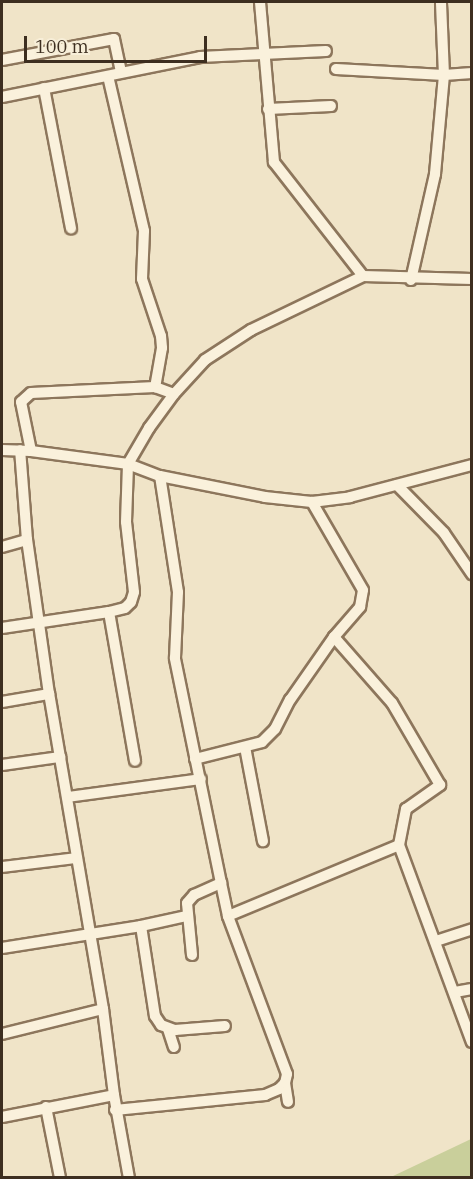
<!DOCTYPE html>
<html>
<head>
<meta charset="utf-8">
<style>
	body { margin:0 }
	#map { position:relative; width:473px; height:1179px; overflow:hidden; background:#f0e4c8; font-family:"IBM Plex Serif",serif }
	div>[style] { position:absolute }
	.green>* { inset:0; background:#c9cf9b }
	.roads { filter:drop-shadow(2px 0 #8d765c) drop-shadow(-2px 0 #8d765c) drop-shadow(0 2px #8d765c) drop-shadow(0 -2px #8d765c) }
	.street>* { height:10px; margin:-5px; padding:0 5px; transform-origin:5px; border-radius:5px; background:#faf1dc }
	span { translate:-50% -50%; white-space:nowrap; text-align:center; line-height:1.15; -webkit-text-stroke:5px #f7eed8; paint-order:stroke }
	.frame { position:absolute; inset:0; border:3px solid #3d2e20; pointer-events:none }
	.scale { position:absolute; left:24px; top:36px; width:183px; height:27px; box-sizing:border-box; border:3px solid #3d2e20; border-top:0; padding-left:8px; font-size:18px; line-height:21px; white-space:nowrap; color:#3d2e20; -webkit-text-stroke:4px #f7eed8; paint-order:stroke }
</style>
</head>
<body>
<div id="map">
	<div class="green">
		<div style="clip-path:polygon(471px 1139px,471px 1177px,391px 1177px)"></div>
	</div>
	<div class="roads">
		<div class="street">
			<div style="left:2px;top:60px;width:114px;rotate:-10.6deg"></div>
			<div style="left:114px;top:39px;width:34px;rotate:78deg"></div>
			<div style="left:336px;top:69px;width:108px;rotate:3.2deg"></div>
			<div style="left:444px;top:75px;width:28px;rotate:-4deg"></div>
			<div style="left:108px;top:76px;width:159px;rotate:76.9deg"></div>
			<div style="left:144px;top:231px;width:48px;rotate:92.4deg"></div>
			<div style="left:142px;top:279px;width:60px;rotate:71.6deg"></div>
			<div style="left:161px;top:336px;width:12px;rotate:85deg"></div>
			<div style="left:162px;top:348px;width:40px;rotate:100deg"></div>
			<div style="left:44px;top:88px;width:143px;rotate:79.1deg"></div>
			<div style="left:2px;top:97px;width:202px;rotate:-11.4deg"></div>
			<div style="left:200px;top:57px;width:126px;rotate:-2.7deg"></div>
			<div style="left:268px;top:109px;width:63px;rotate:-2.7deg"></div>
			<div style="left:363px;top:276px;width:109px;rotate:1.6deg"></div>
			<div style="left:411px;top:280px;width:109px;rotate:-77.2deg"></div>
			<div style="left:435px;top:174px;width:99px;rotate:-84.8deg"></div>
			<div style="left:444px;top:75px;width:73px;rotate:-92.4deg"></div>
			<div style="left:2px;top:450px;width:29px;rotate:2deg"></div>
			<div style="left:31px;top:451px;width:98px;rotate:7.6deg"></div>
			<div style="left:128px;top:464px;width:34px;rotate:21deg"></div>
			<div style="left:160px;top:476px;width:107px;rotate:11.3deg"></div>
			<div style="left:265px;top:497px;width:47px;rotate:6.1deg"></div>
			<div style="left:312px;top:502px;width:38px;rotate:-7deg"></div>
			<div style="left:350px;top:497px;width:126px;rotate:-14.7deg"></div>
			<div style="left:31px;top:451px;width:50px;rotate:-101.5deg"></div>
			<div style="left:21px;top:402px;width:13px;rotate:-42deg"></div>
			<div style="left:31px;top:393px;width:124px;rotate:-2.8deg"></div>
			<div style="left:155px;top:387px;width:20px;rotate:20deg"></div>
			<div style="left:397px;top:485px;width:67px;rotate:45.6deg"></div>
			<div style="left:444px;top:533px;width:50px;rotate:55.7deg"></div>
			<div style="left:2px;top:547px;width:26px;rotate:-16deg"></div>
			<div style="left:109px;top:612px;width:151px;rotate:80.1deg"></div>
			<div style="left:2px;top:628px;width:108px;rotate:-8.5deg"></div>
			<div style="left:109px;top:612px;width:16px;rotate:-14deg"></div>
			<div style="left:125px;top:608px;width:8px;rotate:-45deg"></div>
			<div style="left:131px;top:602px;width:10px;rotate:-73deg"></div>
			<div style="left:134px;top:592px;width:70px;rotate:-96.5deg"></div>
			<div style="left:126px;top:522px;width:58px;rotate:-88deg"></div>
			<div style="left:128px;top:464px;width:42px;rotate:-59.7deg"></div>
			<div style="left:149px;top:428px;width:42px;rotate:-53.7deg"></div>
			<div style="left:174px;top:394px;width:46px;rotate:-47.6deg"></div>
			<div style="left:205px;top:360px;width:55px;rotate:-33.1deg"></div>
			<div style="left:251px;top:330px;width:124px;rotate:-25.7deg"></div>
			<div style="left:363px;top:276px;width:145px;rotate:-128deg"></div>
			<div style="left:274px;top:162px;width:161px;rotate:-95deg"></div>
			<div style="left:2px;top:702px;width:48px;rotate:-9.7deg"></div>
			<div style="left:245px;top:747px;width:96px;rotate:79.2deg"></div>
			<div style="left:195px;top:759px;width:69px;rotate:-14.2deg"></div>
			<div style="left:262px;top:742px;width:18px;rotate:-45deg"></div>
			<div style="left:275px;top:729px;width:33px;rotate:-63deg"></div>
			<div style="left:290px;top:700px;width:77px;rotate:-55.1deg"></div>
			<div style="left:334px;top:637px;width:40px;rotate:-49deg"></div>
			<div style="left:360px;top:607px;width:17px;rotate:-80deg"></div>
			<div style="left:363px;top:590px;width:102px;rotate:-120.1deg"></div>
			<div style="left:2px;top:765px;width:59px;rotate:-7.9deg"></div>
			<div style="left:68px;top:797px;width:134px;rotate:-7.7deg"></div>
			<div style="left:399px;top:845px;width:210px;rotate:69.7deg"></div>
			<div style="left:2px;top:867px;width:75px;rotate:-6.9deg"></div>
			<div style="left:228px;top:916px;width:185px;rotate:-22.5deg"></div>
			<div style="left:399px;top:845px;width:37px;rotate:-79deg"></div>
			<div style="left:406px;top:809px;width:42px;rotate:-35.2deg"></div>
			<div style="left:440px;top:785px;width:95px;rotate:-120.3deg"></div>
			<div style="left:392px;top:703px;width:88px;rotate:-131.3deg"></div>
			<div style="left:141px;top:926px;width:91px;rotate:81.2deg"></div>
			<div style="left:155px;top:1016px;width:11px;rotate:56deg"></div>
			<div style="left:161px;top:1025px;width:15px;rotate:20deg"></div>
			<div style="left:175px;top:1030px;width:50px;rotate:-4.6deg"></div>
			<div style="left:436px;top:941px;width:38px;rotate:-18deg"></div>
			<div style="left:2px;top:948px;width:141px;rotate:-9deg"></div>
			<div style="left:141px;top:926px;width:47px;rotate:-12.3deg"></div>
			<div style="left:192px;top:955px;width:52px;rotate:-95.5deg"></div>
			<div style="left:187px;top:903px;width:11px;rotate:-49deg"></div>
			<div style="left:194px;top:895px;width:30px;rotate:-24deg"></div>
			<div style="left:455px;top:992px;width:17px;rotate:-10deg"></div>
			<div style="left:103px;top:1009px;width:87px;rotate:82.7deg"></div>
			<div style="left:168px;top:1029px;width:19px;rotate:72deg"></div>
			<div style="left:2px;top:1034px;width:104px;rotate:-13.9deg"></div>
			<div style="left:103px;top:1009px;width:320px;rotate:-99.7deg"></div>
			<div style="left:49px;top:694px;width:156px;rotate:-98.1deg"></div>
			<div style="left:27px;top:540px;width:90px;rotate:-94.4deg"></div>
			<div style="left:285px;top:1083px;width:19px;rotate:81deg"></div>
			<div style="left:46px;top:1107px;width:72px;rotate:78.8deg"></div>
			<div style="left:115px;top:1110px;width:151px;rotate:-5.7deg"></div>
			<div style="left:265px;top:1095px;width:15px;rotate:-23deg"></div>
			<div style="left:279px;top:1089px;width:8px;rotate:-45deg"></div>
			<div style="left:285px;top:1083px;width:9px;rotate:-77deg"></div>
			<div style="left:287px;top:1074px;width:169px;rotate:-110.5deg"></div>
			<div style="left:228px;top:916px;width:34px;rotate:-102deg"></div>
			<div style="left:221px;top:883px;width:230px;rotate:-101.6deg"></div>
			<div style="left:175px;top:658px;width:66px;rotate:-87.4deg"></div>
			<div style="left:178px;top:592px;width:117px;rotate:-98.8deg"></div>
			<div style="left:2px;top:1117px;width:114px;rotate:-11.1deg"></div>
			<div style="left:114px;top:1095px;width:84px;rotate:79.8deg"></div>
		</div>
	</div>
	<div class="frame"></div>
	<div class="scale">100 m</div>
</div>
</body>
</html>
